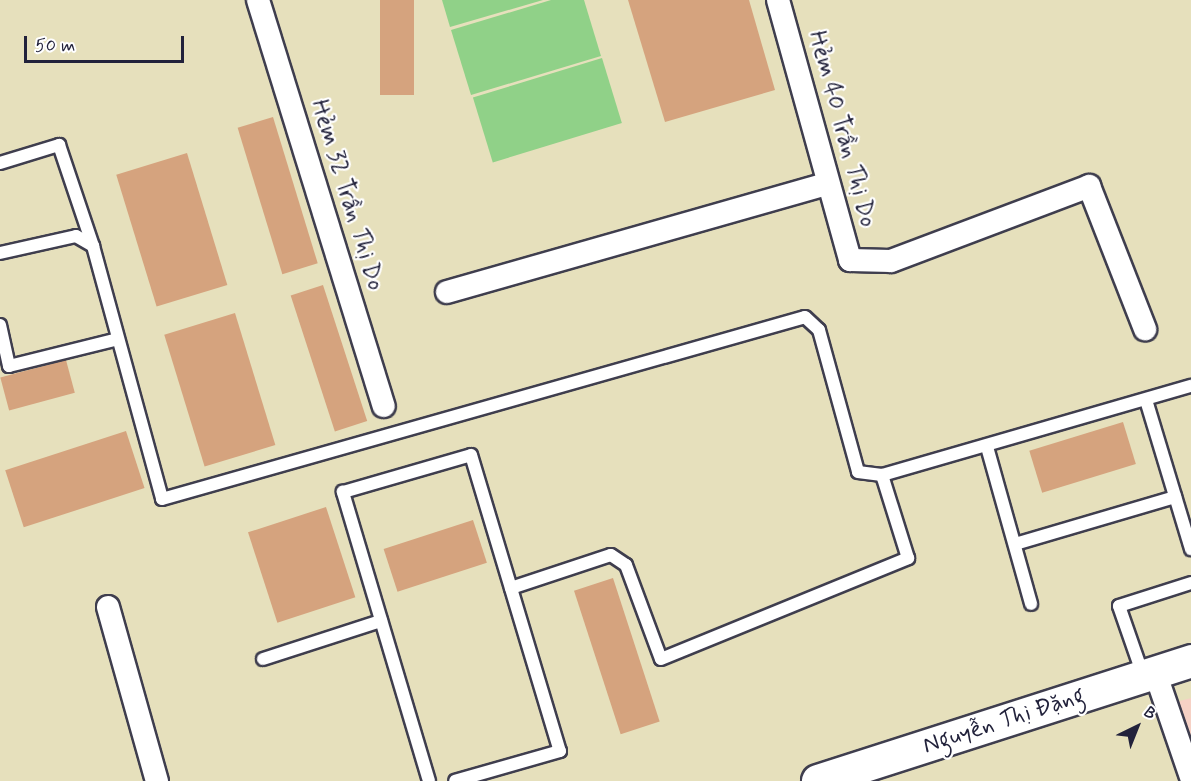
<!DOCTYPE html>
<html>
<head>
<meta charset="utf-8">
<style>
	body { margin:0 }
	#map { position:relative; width:1191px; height:781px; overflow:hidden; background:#e6e0bc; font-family:Mynerve,sans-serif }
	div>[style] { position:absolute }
	.built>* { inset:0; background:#f6d1c5 }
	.green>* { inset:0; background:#90d188; transform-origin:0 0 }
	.building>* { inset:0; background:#d5a37e; transform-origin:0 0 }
	.roads { filter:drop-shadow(2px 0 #3f3e4e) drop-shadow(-2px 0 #3f3e4e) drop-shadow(0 2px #3f3e4e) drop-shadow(0 -2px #3f3e4e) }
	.lane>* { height:12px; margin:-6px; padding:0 6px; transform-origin:6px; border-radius:6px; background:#fff }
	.street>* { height:22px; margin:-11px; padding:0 11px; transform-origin:11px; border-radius:11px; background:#fff }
	.secondary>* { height:32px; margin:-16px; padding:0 16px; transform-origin:16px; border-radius:16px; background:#fff }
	span { translate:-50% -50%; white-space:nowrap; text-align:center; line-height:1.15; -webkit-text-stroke:4.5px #fff; paint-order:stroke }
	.street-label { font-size:24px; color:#22223b }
	.north { position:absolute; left:1107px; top:697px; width:60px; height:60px; -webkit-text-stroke:4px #fff; paint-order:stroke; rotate:43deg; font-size:16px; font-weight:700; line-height:24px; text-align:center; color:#22223b }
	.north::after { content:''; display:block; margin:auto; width:21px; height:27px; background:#22223b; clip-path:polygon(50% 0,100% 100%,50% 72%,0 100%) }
	.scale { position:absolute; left:24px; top:36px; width:160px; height:27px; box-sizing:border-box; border:3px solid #22223b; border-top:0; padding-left:8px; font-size:18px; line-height:21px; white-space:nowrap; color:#22223b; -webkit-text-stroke:4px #fff; paint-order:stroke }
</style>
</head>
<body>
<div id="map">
	<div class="built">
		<div style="clip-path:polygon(1191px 698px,1191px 741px,1176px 702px)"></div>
	</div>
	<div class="green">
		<div style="clip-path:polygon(442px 0,543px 0,450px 27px)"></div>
		<div style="clip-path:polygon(551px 0,584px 0,601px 56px,471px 95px,451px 30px)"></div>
		<div style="left:602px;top:58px;width:68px;height:135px;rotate:73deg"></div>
	</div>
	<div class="building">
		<div style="left:380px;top:0;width:34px;height:95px"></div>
		<div style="clip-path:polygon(628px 0,749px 0,775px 90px,665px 122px)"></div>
		<div style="left:273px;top:117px;width:153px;height:37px;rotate:73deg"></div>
		<div style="left:187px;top:153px;width:138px;height:74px;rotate:73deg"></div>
		<div style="left:323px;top:285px;width:143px;height:34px;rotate:72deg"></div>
		<div style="left:235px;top:313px;width:138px;height:74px;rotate:73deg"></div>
		<div style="left:66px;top:360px;width:34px;height:68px;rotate:75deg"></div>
		<div style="left:1123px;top:422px;width:44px;height:98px;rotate:73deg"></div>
		<div style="left:126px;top:431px;width:60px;height:127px;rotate:72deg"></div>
		<div style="left:326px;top:507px;width:95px;height:82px;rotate:72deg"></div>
		<div style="left:473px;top:520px;width:45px;height:94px;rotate:72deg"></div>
		<div style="left:613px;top:578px;width:151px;height:41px;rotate:72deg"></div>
	</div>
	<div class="roads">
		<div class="lane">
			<div style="left:0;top:163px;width:62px;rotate:-17deg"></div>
			<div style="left:59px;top:145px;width:107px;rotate:71.4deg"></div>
			<div style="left:0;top:253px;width:78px;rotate:-12.6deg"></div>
			<div style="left:76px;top:236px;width:20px;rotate:30deg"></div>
			<div style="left:93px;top:246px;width:262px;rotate:74.7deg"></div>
			<div style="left:162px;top:499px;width:668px;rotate:-15.8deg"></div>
			<div style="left:805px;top:317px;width:19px;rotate:43deg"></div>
			<div style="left:819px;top:330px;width:147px;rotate:74.6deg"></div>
			<div style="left:858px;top:472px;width:24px;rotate:7deg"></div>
			<div style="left:0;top:325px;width:42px;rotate:77.6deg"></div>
			<div style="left:9px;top:366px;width:112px;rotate:-13.9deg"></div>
			<div style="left:1146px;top:400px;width:156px;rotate:73.2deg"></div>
			<div style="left:987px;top:447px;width:163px;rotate:74.3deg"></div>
			<div style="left:1015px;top:544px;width:167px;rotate:-16.4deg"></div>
			<div style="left:511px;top:588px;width:105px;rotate:-18.3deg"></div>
			<div style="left:611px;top:555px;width:18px;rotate:34deg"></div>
			<div style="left:626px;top:565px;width:100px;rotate:69.6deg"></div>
			<div style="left:661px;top:659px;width:267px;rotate:-22.2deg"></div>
			<div style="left:908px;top:558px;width:87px;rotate:-107.4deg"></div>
			<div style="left:882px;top:475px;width:322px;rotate:-16.1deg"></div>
			<div style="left:263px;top:659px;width:124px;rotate:-17.9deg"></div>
			<div style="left:1143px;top:675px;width:73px;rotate:-109.2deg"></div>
			<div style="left:1119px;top:606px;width:76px;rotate:-17.7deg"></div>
			<div style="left:429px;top:781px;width:302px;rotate:-106.6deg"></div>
			<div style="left:343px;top:492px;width:133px;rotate:-16.1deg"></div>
			<div style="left:471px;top:455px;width:309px;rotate:73.3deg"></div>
			<div style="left:560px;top:751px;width:109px;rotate:164.1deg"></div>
		</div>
		<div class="street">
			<div style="left:258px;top:0;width:425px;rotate:72.8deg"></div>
			<div style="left:778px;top:0;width:270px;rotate:74.5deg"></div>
			<div style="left:850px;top:260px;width:41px;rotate:1.4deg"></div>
			<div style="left:891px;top:261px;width:212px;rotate:-20.7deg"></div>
			<div style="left:1089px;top:186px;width:154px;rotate:68.6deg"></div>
			<div style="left:447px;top:292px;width:393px;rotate:-15.9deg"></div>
			<div style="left:108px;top:607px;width:181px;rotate:74.3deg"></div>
			<div style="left:1155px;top:672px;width:111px;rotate:71.1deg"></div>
		</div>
		<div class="secondary">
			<div style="left:818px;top:781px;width:392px;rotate:-17.8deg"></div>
		</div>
	</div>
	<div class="street-label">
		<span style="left:842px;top:129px;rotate:75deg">Hẻm 40 Trần Thị Do</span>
		<span style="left:347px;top:195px;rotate:73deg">Hẻm 32 Trần Thị Do</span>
		<span style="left:1004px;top:721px;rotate:-18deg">Nguyễn Thị Đặng</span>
	</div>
	<div class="north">B</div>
	<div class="scale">50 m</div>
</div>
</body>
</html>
